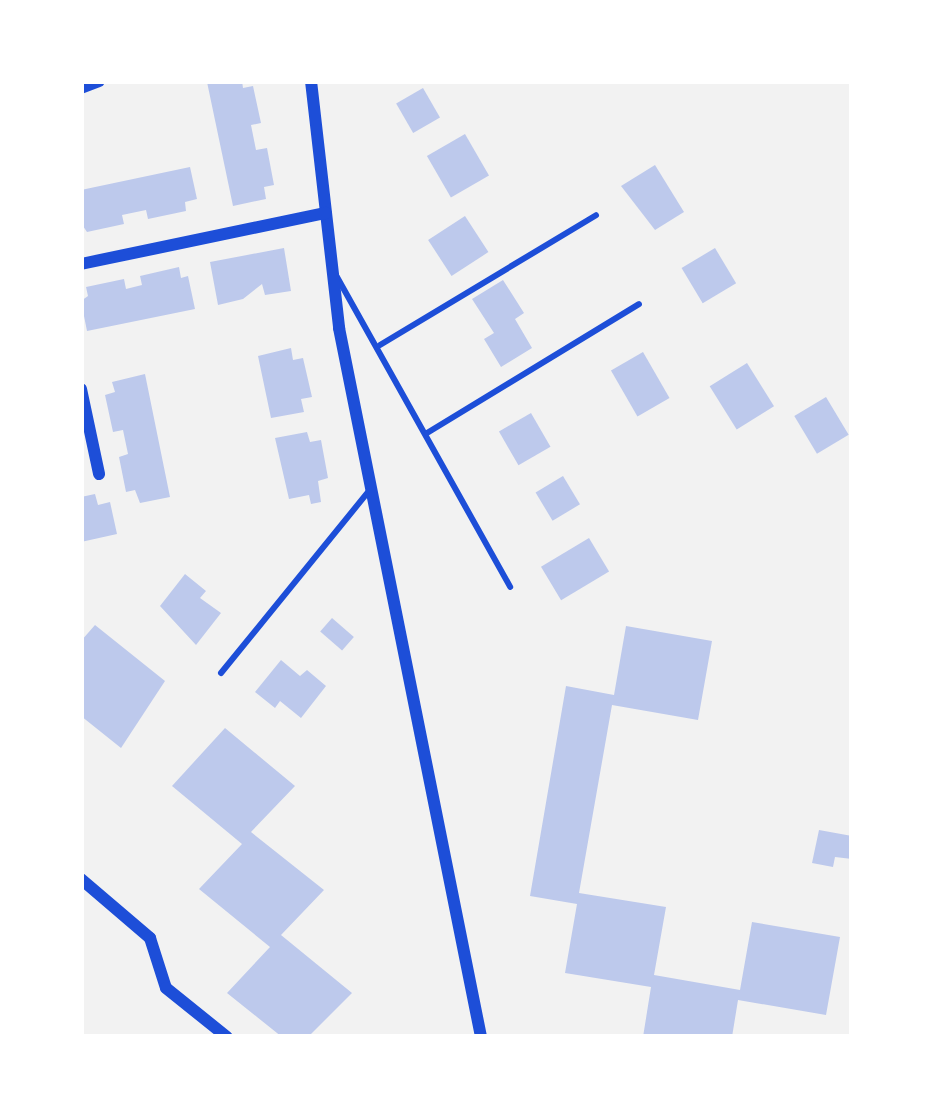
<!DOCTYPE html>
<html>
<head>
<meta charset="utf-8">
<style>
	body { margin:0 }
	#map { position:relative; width:933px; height:1118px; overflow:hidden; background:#f2f2f2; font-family:"Crimson Pro",serif }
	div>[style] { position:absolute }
	.building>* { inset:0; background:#bdc9ec; transform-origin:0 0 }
	.service>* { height:6px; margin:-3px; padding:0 3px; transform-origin:3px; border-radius:3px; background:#1d4ed8 }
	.minor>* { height:12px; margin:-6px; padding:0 6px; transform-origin:6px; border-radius:6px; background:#1d4ed8 }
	span { translate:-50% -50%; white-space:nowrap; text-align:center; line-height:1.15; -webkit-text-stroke:12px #fff; paint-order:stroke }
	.frame { position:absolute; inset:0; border:84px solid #fff; pointer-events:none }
</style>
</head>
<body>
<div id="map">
	<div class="building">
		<div style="clip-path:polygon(242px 81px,243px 88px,253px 86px,261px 123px,251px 125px,256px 150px,267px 148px,274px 185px,264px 187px,266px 199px,233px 206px,207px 82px)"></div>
		<div style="left:423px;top:88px;width:34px;height:31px;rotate:60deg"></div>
		<div style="left:465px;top:134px;width:48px;height:44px;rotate:60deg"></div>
		<div style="clip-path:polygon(655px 165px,684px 212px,655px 230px,621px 186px)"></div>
		<div style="clip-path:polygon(190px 167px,197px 199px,185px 202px,186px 211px,148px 219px,146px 210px,122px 215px,124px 224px,87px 232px,81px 223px,81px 190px)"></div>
		<div style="left:465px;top:216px;width:43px;height:44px;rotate:57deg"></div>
		<div style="clip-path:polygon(284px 248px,291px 291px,265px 295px,262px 284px,243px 299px,218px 305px,210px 262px)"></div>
		<div style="left:715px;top:248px;width:41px;height:39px;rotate:59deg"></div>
		<div style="clip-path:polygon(179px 267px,181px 278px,188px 276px,195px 309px,87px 331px,81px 301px,88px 296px,86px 287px,124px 279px,126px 289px,142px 285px,140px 276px)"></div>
		<div style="clip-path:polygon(503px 280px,524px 313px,515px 319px,532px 348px,501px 367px,484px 339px,494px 333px,472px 299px)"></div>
		<div style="clip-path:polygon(291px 348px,293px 360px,303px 358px,312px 397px,301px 399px,304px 412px,271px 418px,258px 356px)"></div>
		<div style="left:643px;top:352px;width:53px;height:37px;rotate:60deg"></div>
		<div style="left:747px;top:363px;width:51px;height:44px;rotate:58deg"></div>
		<div style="clip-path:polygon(145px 374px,170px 497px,140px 503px,135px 490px,126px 492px,119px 457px,128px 454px,123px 430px,113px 432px,105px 395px,115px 392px,112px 382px)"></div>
		<div style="left:826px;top:397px;width:44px;height:37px;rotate:59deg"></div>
		<div style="left:531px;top:413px;width:39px;height:37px;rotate:60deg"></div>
		<div style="clip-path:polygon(307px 432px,310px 442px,321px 440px,328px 478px,318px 481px,321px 502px,311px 504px,309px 495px,289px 499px,275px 438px)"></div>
		<div style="left:563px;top:476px;width:33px;height:32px;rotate:59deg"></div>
		<div style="clip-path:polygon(95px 494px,98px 505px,110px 502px,117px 534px,81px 542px,81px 497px)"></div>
		<div style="left:589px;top:538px;width:39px;height:56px;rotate:59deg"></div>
		<div style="clip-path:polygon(185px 574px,206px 591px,200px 598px,221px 613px,196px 645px,160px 606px)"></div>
		<div style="left:332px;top:618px;width:29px;height:18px;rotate:41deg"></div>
		<div style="clip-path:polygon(95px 625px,165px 681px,121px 748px,81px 716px,81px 641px)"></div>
		<div style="clip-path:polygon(626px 626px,712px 641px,698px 720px,612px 705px,579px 893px,666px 907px,654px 975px,740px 990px,752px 922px,840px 937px,826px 1015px,738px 1000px,732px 1037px,643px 1037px,651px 987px,565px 973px,577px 904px,530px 896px,566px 686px,614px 695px)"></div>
		<div style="clip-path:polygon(281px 660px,300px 676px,307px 670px,326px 686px,301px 718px,280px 701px,275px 708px,255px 692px)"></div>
		<div style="clip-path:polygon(225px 728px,295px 786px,251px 832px,324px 890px,281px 935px,352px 993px,308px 1037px,282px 1037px,227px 993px,270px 947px,199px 889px,242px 844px,172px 786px)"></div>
		<div style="clip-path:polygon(819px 830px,852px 836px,852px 859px,835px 857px,833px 867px,812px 863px)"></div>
	</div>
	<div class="service">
		<div style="left:337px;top:277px;width:355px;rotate:60.8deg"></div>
		<div style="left:380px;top:345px;width:252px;rotate:-31deg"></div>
		<div style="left:427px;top:433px;width:248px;rotate:-31.3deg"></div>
		<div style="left:221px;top:673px;width:233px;rotate:-50.9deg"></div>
	</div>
	<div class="minor">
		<div style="left:311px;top:81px;width:249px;rotate:83.5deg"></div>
		<div style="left:339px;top:328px;width:723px;rotate:78.67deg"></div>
		<div style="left:81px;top:88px;width:19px;rotate:-21deg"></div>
		<div style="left:81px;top:264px;width:250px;rotate:-11.8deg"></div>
		<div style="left:81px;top:389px;width:87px;rotate:78deg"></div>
		<div style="left:81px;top:879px;width:91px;rotate:40.5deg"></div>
		<div style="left:150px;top:938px;width:52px;rotate:72.3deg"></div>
		<div style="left:166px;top:988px;width:78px;rotate:38.8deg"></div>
	</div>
	<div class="frame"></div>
</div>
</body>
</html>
